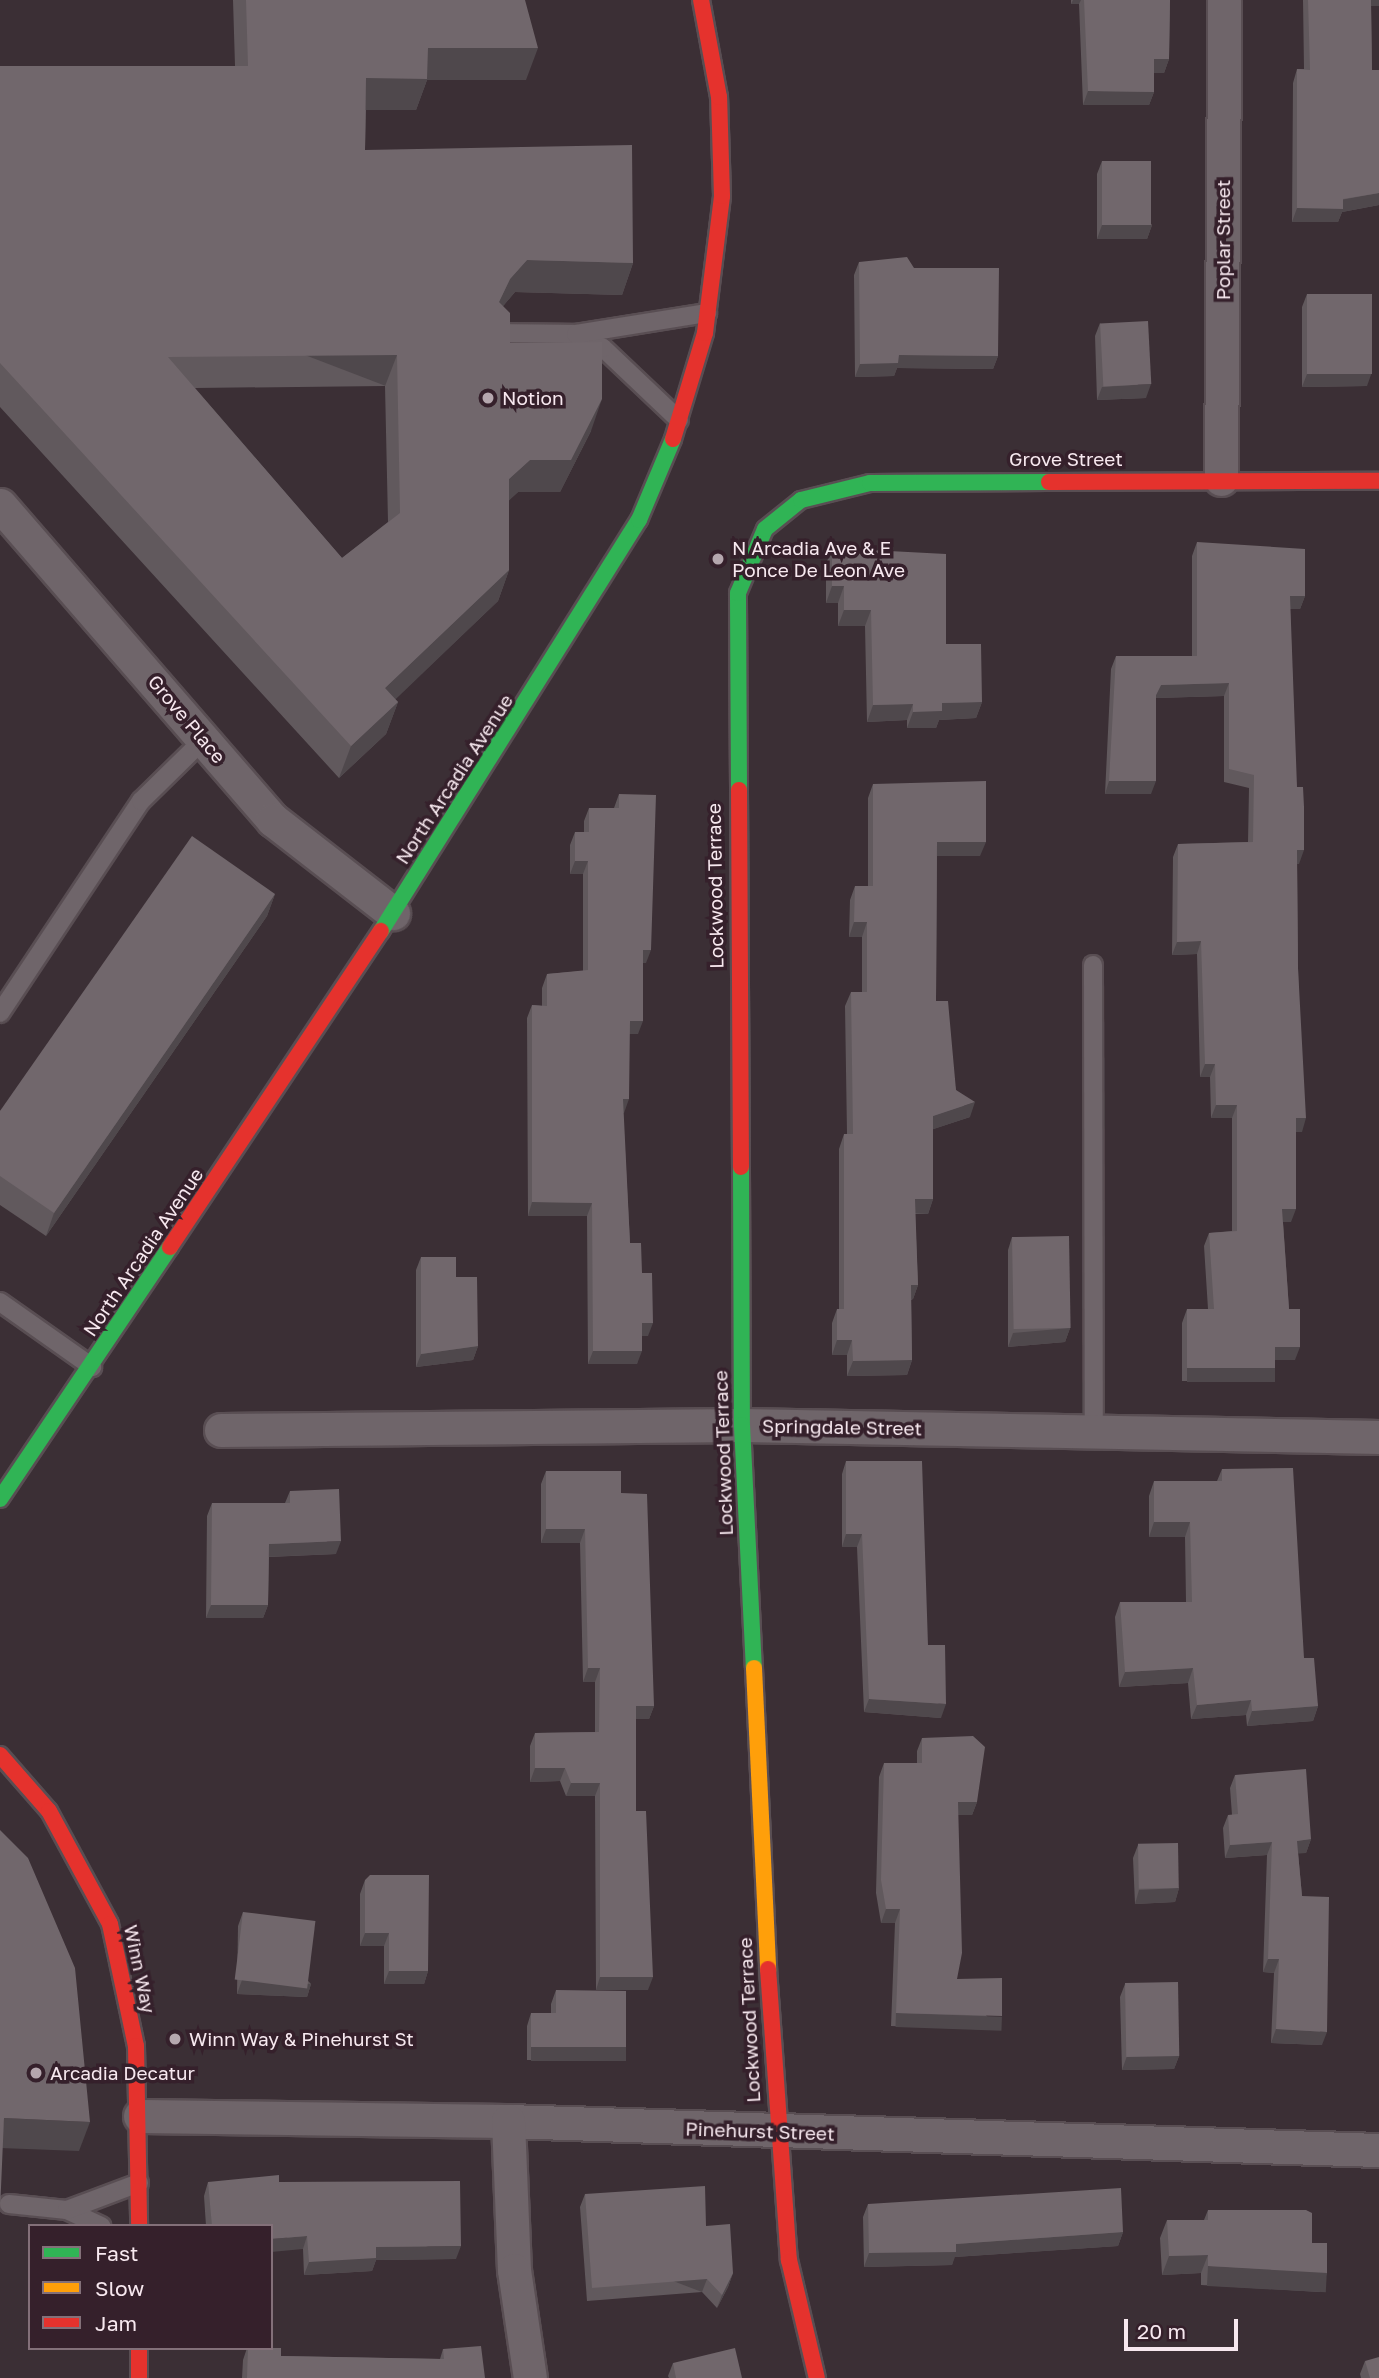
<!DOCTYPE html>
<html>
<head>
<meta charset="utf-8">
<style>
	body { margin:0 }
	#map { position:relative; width:1379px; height:2378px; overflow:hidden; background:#3b2f35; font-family:"Golos Text",sans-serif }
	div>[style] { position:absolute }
	.roads { filter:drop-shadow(2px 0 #594e53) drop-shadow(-2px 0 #594e53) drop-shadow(0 2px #594e53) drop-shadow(0 -2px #594e53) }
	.lane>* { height:18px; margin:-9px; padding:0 9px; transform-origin:9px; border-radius:9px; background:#6f656a }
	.street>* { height:33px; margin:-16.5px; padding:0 16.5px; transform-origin:16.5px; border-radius:16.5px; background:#6f656a }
	.fast>* { height:16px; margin:-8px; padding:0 8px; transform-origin:8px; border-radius:8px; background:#30b455 }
	.slow>* { height:16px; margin:-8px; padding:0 8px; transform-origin:8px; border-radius:8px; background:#ff9f0a }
	.jam>* { height:16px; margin:-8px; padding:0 8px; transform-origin:8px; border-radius:8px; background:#e5322d }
	.wall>* { inset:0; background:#61595d }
	.shaded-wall>* { inset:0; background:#4f484c; transform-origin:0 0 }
	.building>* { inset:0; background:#71676c; transform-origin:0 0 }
	.dots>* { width:19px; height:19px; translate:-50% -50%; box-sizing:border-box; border:4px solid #35202b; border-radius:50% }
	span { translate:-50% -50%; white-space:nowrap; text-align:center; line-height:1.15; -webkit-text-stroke:7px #35202b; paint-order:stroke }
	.street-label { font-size:19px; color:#f7e8ef }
	.poi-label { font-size:19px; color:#f7e8ef }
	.left { translate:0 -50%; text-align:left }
	.legend { position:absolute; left:28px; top:2224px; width:245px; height:126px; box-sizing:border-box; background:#35202b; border:2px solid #837079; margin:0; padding:9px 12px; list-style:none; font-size:21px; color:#f7e8ef }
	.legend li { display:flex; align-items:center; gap:14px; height:35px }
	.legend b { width:35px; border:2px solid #837079 }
	.scale { position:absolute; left:1124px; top:2319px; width:114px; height:32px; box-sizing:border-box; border:4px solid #f7e8ef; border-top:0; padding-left:9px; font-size:21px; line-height:24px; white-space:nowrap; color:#f7e8ef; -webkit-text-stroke:5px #35202b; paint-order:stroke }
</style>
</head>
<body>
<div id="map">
	<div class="roads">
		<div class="lane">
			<div style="left:499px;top:333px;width:77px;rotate:0.7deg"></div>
			<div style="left:679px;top:420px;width:105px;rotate:-136.5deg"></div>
			<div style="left:603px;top:348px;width:30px;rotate:-153deg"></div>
			<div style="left:576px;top:334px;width:133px;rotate:-9.1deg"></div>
			<div style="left:1093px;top:965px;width:466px;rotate:89.9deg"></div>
			<div style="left:0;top:1013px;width:255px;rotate:-56.4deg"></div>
			<div style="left:141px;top:801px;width:88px;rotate:-44.5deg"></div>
			<div style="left:0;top:1302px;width:113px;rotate:35.2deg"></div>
			<div style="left:9px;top:2204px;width:58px;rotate:5.9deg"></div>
			<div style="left:67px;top:2210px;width:38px;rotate:25deg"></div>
			<div style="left:67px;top:2210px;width:77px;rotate:-20.6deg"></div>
		</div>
		<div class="street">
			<div style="left:1221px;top:479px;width:479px;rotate:-89.6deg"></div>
			<div style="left:0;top:505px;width:417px;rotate:49.1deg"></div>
			<div style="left:273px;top:820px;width:152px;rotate:37.8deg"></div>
			<div style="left:221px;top:1430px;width:521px;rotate:-0.55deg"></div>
			<div style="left:742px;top:1425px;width:637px;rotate:1.08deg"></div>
			<div style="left:140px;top:2116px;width:368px;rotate:0.8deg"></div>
			<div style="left:508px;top:2121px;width:871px;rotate:1.91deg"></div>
			<div style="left:508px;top:2121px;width:149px;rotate:87.7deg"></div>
			<div style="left:514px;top:2270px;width:109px;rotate:81.6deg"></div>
		</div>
		<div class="fast">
			<div style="left:739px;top:790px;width:197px;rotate:-90.3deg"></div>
			<div style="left:738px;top:593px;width:69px;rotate:-67.1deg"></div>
			<div style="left:765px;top:529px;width:46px;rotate:-38.9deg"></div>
			<div style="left:801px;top:500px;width:71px;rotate:-13.8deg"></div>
			<div style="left:870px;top:483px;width:179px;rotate:-0.3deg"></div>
			<div style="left:381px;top:931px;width:485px;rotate:-57.9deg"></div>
			<div style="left:639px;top:520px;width:88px;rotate:-67.2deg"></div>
			<div style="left:741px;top:1167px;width:258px;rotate:89.8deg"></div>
			<div style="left:742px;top:1425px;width:243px;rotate:87.2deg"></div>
			<div style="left:0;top:1499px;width:304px;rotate:-56deg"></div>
		</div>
		<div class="slow">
			<div style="left:754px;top:1668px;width:301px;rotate:87.3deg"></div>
		</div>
		<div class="jam">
			<div style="left:673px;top:439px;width:111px;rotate:-73.2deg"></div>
			<div style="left:705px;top:333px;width:138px;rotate:-82.9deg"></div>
			<div style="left:722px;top:196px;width:99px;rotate:-91.7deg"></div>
			<div style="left:719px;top:97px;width:99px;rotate:-100.5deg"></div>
			<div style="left:1049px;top:482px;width:330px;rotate:-0.2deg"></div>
			<div style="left:739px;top:790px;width:377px;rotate:89.7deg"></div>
			<div style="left:170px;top:1247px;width:380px;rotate:-56.3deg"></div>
			<div style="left:0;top:1755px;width:74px;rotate:48.8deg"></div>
			<div style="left:49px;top:1811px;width:128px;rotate:61.6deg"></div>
			<div style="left:110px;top:1924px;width:125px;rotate:78deg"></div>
			<div style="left:136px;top:2046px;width:180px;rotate:89deg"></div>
			<div style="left:768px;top:1969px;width:292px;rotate:85.9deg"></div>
			<div style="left:789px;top:2260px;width:121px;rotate:76.7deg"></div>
			<div style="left:139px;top:2348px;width:30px;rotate:90deg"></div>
		</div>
	</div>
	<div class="wall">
		<div style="clip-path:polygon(evenodd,233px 0,525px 0,526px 80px,427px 80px,416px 110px,366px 110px,365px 150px,633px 263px,622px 295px,515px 292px,503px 306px,510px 343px,591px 431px,560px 492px,518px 492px,509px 500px,509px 570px,498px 601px,395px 699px,398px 702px,386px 734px,339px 778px,0 407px,0 66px,235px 66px,233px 0,385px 386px,388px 522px,342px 558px,195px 388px,385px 386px)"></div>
		<div style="clip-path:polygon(1071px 0,1170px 0,1169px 59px,1164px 73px,1154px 73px,1154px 92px,1149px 105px,1083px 105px,1079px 4px,1071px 4px)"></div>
		<div style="clip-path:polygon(1303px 0,1379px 0,1379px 6px,1371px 6px,1372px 70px,1379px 70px,1379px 205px,1342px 212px,1338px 222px,1292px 222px,1293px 83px,1297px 69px,1304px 69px)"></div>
		<div style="clip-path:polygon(1102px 161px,1152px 225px,1147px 239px,1097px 239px,1097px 174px)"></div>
		<div style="clip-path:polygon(859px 262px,914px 268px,998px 356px,993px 369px,897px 368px,894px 376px,855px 377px,854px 275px)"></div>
		<div style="clip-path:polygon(1307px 294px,1367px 386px,1302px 387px,1302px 307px)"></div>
		<div style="clip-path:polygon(1100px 323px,1146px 398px,1097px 400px,1095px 336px)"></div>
		<div style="clip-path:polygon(1197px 542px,1305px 596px,1300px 609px,1290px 609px,1299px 864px,1297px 864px,1298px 968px,1302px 1132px,1296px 1132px,1291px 1222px,1283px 1222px,1289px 1309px,1295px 1360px,1275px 1360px,1270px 1381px,1182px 1381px,1182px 1323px,1187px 1309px,1208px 1309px,1204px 1246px,1209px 1233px,1232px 1231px,1232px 1118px,1211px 1118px,1210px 1077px,1200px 1077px,1197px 954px,1172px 955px,1173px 857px,1178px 844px,1248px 842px,1249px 788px,1224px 782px,1224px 696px,1156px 698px,1151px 794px,1105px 794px,1111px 669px,1116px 656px,1192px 656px,1192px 556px)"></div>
		<div style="clip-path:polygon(832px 548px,946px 644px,982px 702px,976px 718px,939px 720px,936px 728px,907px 728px,907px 720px,867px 722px,865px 626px,838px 626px,838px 603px,826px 603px,826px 564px)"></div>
		<div style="clip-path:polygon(873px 784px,980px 856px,937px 856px,936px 1001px,956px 1090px,970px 1117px,933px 1129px,933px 1199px,928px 1214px,915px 1214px,918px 1285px,913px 1299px,911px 1300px,912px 1360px,907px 1375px,847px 1376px,847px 1355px,832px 1355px,832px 1323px,837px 1309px,839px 1309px,839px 1149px,844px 1134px,847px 1134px,845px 1006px,851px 992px,862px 992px,862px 937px,849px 937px,850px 900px,855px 886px,868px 886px,868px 798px)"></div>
		<div style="clip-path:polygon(619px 794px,646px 963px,643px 963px,638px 1034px,629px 1034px,623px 1113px,630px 1243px,642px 1273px,648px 1336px,642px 1336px,637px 1364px,588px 1364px,587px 1216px,528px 1216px,527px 1018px,532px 1005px,542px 1006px,542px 988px,547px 974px,583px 971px,583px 874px,570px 874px,570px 845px,575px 832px,584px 832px,584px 821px,589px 808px,614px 808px)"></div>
		<div style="clip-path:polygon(275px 894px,267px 916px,46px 1236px,0 1205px,0 1111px)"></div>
		<div style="clip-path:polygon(1012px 1237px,1070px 1328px,1065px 1342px,1008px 1347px,1008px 1250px)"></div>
		<div style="clip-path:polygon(421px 1257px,456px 1277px,478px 1346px,473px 1360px,416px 1367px,416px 1270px)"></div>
		<div style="clip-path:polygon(846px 1461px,928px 1645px,941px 1718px,864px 1712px,857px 1547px,842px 1547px,842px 1474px)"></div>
		<div style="clip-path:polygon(1222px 1469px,1304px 1658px,1318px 1706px,1313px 1721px,1247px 1726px,1246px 1715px,1191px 1719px,1188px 1683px,1119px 1687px,1115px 1617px,1120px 1602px,1186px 1602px,1185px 1537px,1149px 1537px,1149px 1496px,1154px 1481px,1217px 1481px)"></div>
		<div style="clip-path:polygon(546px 1471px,621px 1493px,654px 1706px,649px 1719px,636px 1719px,636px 1811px,648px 1990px,596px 1990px,595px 1796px,566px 1796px,560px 1781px,530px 1782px,530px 1746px,535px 1733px,595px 1732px,595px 1682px,583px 1682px,580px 1543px,541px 1543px,541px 1484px)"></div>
		<div style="clip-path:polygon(290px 1491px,336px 1554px,269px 1557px,268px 1605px,263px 1618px,206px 1618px,207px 1516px,212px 1503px,285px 1503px)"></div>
		<div style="clip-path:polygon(922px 1738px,977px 1802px,972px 1815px,958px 1815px,957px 1979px,998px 2030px,891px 2026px,895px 1923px,881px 1923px,876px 1893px,879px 1777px,884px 1763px,917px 1763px,917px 1751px)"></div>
		<div style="clip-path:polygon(1235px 1775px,1311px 1839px,1306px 1853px,1298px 1853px,1302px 1896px,1322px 2045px,1271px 2043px,1274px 1973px,1263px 1972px,1267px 1855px,1225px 1858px,1223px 1828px,1228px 1815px,1232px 1815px,1230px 1788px)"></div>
		<div style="clip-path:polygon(1138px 1845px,1179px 1888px,1175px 1902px,1135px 1904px,1133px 1858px)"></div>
		<div style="clip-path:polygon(365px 1880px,428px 1971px,424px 1984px,384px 1984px,384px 1946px,360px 1946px,360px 1894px)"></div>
		<div style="clip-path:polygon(243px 1912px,311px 1984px,307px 1997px,237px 1994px,238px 1926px)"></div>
		<div style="clip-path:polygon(1125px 1984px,1179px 2056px,1174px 2069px,1122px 2070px,1120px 1997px)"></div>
		<div style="clip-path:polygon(556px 1990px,622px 2060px,527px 2060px,527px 2026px,531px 2013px,551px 2013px,551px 2004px)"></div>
		<div style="clip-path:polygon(208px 2182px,279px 2182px,456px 2259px,376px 2260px,372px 2271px,304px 2275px,303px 2249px,271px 2226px,206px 2226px,204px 2196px)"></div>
		<div style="clip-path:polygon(585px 2194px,706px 2226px,733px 2273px,728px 2287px,717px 2308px,702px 2292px,587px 2301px,580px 2207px)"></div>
		<div style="clip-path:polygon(868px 2204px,1123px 2232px,1118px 2246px,954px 2257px,952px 2265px,864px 2267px,863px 2217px)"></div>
		<div style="clip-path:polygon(1208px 2210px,1312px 2243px,1327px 2273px,1320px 2292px,1201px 2285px,1201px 2273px,1162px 2275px,1160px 2238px,1167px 2220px,1204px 2220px)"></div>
		<div style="clip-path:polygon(247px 2348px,281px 2356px,440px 2359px,443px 2349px,485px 2378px,242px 2378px,243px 2360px)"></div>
		<div style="clip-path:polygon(1365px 2361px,1379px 2378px,1361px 2378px,1360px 2374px)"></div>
		<div style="clip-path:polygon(673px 2363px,742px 2378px,669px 2378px,668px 2376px)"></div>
	</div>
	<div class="shaded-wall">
		<div style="clip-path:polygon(1073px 0,1081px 0,1079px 4px,1071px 4px)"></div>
		<div style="clip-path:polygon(1368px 0,1379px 0,1379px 6px,1366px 6px)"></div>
		<div style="clip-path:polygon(428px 48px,538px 48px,526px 80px,427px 80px,416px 110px,355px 110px,366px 78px)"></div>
		<div style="clip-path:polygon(1154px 59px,1169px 59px,1164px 73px,1149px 73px)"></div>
		<div style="clip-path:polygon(1088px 91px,1154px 92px,1149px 105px,1083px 105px)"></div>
		<div style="clip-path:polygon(1379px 193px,1379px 205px,1342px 212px,1338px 222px,1292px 222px,1297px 208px)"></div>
		<div style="clip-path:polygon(1102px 225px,1152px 225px,1147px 239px,1097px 239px)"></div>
		<div style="clip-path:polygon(527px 260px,633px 263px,622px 295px,515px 292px,499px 311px,499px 302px,510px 279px)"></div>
		<div style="left:397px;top:355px;width:33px;height:229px;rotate:111deg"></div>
		<div style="clip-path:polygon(899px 355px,998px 356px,993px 369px,897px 368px,894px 376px,855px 377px,860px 364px)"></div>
		<div style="clip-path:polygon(1372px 372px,1367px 386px,1302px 387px,1307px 374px)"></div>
		<div style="clip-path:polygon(1151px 384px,1146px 398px,1097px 400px,1102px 387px)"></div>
		<div style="clip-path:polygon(602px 399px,591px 431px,560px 492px,518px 492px,498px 511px,509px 479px,530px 460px)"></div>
		<div style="clip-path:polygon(509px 570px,498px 601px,374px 720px,385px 688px)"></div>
		<div style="clip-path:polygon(832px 586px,844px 586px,838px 603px,826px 603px)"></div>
		<div style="clip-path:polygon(1290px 596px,1305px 596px,1300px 609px,1285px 609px)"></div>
		<div style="clip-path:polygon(844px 610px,871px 610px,865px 626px,838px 626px)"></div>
		<div style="clip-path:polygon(1229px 683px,1224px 696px,1156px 698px,1156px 695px,1161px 685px)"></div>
		<div style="clip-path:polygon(398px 702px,386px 734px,339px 778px,351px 746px)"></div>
		<div style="clip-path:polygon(982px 702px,976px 718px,939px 720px,936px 728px,907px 728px,913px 712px,942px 703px)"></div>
		<div style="clip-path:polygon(913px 704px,907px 720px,867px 722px,873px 705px)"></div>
		<div style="clip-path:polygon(1109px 781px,1156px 781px,1151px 794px,1105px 794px)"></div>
		<div style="clip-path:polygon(937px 842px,986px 842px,980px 856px,932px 856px)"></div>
		<div style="clip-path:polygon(1297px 850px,1304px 850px,1299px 864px,1292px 864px)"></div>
		<div style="clip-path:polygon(575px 861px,588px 861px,583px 874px,570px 874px)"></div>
		<div style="clip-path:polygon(275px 894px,267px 916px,46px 1236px,54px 1213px)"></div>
		<div style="clip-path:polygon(854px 922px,867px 922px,862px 937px,849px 937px)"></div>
		<div style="clip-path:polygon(1201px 941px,1197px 954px,1172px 955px,1177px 942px)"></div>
		<div style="clip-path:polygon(643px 950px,651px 950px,646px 963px,638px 963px)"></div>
		<div style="clip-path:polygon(630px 1021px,643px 1021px,638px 1034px,625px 1034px)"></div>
		<div style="clip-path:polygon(1205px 1064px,1215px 1064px,1210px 1077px,1200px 1077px)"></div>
		<div style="clip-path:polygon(623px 1099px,629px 1099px,624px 1113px,618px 1113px)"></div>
		<div style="clip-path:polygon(975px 1102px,970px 1117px,928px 1131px,933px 1116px)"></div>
		<div style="clip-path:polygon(1216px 1105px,1237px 1105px,1232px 1118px,1211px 1118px)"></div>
		<div style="clip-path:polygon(1296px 1118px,1306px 1118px,1302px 1132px,1291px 1132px)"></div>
		<div style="clip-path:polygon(915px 1199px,933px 1199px,928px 1214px,909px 1213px)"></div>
		<div style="clip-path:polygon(532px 1202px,592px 1203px,587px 1216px,528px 1216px)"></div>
		<div style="clip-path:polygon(1282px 1209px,1296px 1209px,1291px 1222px,1277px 1222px)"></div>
		<div style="clip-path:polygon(911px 1285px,918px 1285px,913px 1299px,906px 1300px)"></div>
		<div style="clip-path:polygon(642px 1323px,653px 1323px,648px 1336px,637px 1336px)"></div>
		<div style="clip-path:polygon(1070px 1328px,1065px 1342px,1008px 1347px,1013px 1333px)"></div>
		<div style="clip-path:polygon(837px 1340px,852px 1340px,847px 1355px,832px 1355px)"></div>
		<div style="clip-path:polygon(478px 1346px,473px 1360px,416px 1367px,421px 1354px)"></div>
		<div style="clip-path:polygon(1275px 1347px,1300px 1347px,1295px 1360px,1270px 1360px)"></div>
		<div style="clip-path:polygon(593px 1351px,642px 1351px,637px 1364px,588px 1364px)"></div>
		<div style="clip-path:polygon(912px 1360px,907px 1375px,847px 1376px,853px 1361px)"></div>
		<div style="left:1187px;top:1368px;width:88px;height:14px"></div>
		<div style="clip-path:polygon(1154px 1522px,1190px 1522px,1185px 1537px,1149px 1537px)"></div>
		<div style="clip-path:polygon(546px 1529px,585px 1529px,580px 1543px,541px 1543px)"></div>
		<div style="clip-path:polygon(846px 1534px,862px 1534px,857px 1547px,842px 1547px)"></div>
		<div style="clip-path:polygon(341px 1541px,336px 1554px,264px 1557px,269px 1544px)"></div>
		<div style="clip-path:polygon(211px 1605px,268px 1605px,263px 1618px,206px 1618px)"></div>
		<div style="clip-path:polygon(588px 1668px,600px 1668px,595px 1682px,583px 1682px)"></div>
		<div style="clip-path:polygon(1193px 1668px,1188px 1683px,1119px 1687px,1125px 1672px)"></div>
		<div style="clip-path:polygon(869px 1699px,946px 1704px,941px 1718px,864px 1712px)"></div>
		<div style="clip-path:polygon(1251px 1700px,1246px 1715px,1191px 1719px,1197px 1705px)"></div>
		<div style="clip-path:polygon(636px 1706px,654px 1706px,649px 1719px,631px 1719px)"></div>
		<div style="clip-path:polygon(1318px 1706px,1313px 1721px,1247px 1726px,1252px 1711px)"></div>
		<div style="clip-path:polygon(535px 1768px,565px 1768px,560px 1781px,530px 1782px)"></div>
		<div style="clip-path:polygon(571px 1783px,600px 1783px,595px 1796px,566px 1796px)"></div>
		<div style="clip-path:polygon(958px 1802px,977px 1802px,972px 1815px,953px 1815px)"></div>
		<div style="clip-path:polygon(1311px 1839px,1306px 1853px,1293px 1854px,1297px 1841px)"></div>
		<div style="clip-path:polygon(1272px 1842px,1267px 1855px,1225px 1858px,1230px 1845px)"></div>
		<div style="clip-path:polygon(1179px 1888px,1175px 1902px,1135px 1904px,1139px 1890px)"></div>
		<div style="clip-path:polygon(886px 1909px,900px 1909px,895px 1923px,881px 1923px)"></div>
		<div style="clip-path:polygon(365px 1933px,389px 1933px,384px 1946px,360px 1946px)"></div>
		<div style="clip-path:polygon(1268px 1959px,1279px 1959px,1274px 1973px,1263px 1972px)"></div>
		<div style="clip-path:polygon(389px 1971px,428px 1971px,424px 1984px,384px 1984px)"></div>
		<div style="clip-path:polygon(600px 1977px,653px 1977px,648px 1990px,596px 1990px)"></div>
		<div style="clip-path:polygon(242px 1980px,311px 1984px,307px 1997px,237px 1994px)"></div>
		<div style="left:896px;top:2013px;width:106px;height:14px;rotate:2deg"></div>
		<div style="clip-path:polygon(1276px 2029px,1327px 2032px,1322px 2045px,1271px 2043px)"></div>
		<div style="left:531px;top:2047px;width:95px;height:14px"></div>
		<div style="clip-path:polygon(1127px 2056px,1179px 2056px,1174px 2069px,1122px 2070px)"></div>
		<div style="clip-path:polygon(4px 2118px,90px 2122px,79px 2151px,0 2148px)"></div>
		<div style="clip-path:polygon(1123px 2232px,1118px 2246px,955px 2257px,952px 2265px,864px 2267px,869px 2253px,956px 2244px)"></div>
		<div style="clip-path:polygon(307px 2236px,303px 2249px,271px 2252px,271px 2239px)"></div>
		<div style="clip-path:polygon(461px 2246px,456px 2259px,376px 2260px,372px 2271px,304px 2275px,309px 2262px,376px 2247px)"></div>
		<div style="clip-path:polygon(1208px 2255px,1201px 2273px,1162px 2275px,1169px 2256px)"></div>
		<div style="left:1208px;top:2266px;width:119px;height:20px;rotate:3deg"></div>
		<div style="clip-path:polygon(733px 2273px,728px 2287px,717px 2308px,722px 2295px)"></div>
		<div style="left:707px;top:2279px;width:14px;height:115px;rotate:111deg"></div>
	</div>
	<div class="building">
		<div style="clip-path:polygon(evenodd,246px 0,525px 0,538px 48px,428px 48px,427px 79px,366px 78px,365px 150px,632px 145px,633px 263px,527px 260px,510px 279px,499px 302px,510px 313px,510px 343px,602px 342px,602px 399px,571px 460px,530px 460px,509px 479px,509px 570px,385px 688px,398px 702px,351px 746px,0 363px,0 66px,248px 66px,246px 0,397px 355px,400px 513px,342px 558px,168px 357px,397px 355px)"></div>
		<div style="clip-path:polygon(1084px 0,1170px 0,1169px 59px,1154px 59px,1154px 92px,1088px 91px)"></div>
		<div style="clip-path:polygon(1308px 0,1371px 0,1372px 70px,1379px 70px,1379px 193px,1343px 199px,1343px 209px,1297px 208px,1297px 69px,1310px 70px)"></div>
		<div style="left:1102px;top:161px;width:49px;height:64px"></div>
		<div style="clip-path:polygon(907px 257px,914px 268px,999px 268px,998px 356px,899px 355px,898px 363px,860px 364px,859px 262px)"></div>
		<div style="left:1307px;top:294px;width:65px;height:80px"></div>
		<div style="left:1148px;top:321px;width:63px;height:48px;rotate:87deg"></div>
		<div style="clip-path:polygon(1197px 542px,1305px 549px,1305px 596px,1290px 596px,1297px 787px,1303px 787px,1304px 807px,1304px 850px,1297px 850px,1298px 968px,1306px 1118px,1296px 1118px,1296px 1209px,1282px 1209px,1289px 1309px,1300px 1309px,1300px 1347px,1275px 1347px,1275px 1368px,1187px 1368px,1187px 1309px,1214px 1309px,1209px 1233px,1237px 1231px,1237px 1105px,1216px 1105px,1215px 1064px,1205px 1064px,1201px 941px,1177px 942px,1178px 844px,1253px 842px,1254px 775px,1229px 769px,1229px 683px,1161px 685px,1156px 695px,1156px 781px,1109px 781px,1116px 656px,1197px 656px)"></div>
		<div style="clip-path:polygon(832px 548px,946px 554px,946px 644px,981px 644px,982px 702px,942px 703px,942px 711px,913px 712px,913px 704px,873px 705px,871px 610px,844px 610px,844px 586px,832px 586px)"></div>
		<div style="clip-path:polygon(986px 781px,986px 842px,937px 842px,936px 1001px,948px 1001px,956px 1090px,975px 1102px,933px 1116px,933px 1199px,915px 1199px,918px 1285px,911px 1285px,912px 1360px,853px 1361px,852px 1340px,837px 1340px,837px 1309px,844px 1309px,844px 1134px,853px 1134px,851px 992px,867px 992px,867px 922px,854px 922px,855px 886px,873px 886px,873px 784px)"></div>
		<div style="clip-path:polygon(619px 794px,656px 795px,651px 950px,643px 950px,643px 1021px,630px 1021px,629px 1099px,623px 1099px,630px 1243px,641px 1243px,642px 1273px,652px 1273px,653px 1323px,642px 1323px,642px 1351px,593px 1351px,592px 1203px,532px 1202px,532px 1005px,547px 1006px,547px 974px,588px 970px,588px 861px,575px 861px,575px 832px,589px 832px,589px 808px,619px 808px)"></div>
		<div style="clip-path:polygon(192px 836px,275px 894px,54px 1213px,0 1176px,0 1111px)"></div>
		<div style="left:1069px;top:1236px;width:92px;height:57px;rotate:89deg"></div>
		<div style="clip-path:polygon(421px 1257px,456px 1257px,456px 1277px,477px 1277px,478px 1346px,421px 1354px)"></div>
		<div style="clip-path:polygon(846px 1461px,922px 1461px,928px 1645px,945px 1645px,946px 1704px,869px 1699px,862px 1534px,846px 1534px)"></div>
		<div style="clip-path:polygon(1293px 1468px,1304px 1658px,1314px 1658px,1318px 1706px,1252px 1711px,1251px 1700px,1197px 1705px,1193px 1668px,1125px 1672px,1120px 1602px,1192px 1602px,1190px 1522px,1154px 1522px,1154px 1481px,1222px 1481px,1222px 1469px)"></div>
		<div style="clip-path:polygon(546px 1471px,621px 1471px,621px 1493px,647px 1494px,654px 1706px,636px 1706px,636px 1811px,646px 1811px,653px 1977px,600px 1977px,600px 1783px,571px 1783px,565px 1768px,535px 1768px,535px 1733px,599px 1732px,600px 1668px,588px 1668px,585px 1529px,546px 1529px)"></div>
		<div style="clip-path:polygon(339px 1489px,341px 1541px,269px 1544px,268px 1605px,211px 1605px,212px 1503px,290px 1503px,290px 1491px)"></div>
		<div style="clip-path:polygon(973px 1736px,985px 1747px,977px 1802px,958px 1802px,962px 1953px,957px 1979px,1002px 1978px,1002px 2016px,896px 2013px,900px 1909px,886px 1909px,881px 1880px,884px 1763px,922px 1763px,922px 1738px)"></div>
		<div style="clip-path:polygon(1306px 1769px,1311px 1839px,1297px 1841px,1302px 1896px,1329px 1897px,1327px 2032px,1276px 2029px,1279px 1959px,1268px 1959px,1272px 1842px,1230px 1845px,1228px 1815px,1238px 1814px,1235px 1775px)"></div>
		<div style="clip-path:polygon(0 1830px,28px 1858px,75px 1968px,90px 2122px,4px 2118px,0 2211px)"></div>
		<div style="left:1178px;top:1843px;width:45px;height:40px;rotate:89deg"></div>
		<div style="clip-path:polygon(370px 1875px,429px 1875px,428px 1971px,389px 1971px,389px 1933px,365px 1933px,365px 1880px)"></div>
		<div style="left:243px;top:1912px;width:73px;height:68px;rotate:7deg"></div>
		<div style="left:1178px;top:1982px;width:74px;height:53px;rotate:89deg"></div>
		<div style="clip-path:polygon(556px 1990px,626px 1991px,626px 2047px,531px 2047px,531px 2013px,556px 2013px)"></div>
		<div style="clip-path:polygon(279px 2175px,279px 2182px,460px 2181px,461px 2246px,376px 2247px,376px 2258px,309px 2262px,307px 2236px,271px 2239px,271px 2226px,212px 2226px,208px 2182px)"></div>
		<div style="clip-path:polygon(705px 2186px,706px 2226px,730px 2224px,733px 2273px,722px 2295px,707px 2279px,592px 2288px,585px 2194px)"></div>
		<div style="clip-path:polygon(1121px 2188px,1123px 2232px,956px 2244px,956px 2252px,869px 2253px,868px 2204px)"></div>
		<div style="clip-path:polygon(1208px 2210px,1306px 2210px,1312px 2213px,1312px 2243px,1327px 2243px,1327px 2273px,1208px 2266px,1208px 2255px,1169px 2256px,1167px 2220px,1208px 2220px)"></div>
		<div style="clip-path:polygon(481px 2346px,485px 2378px,247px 2378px,248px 2348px,281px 2348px,281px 2356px,444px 2359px,443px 2349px)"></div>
		<div style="clip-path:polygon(735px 2348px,742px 2378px,676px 2378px,673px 2363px)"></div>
		<div style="clip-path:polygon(1379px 2357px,1379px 2378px,1370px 2378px,1365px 2361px)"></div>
	</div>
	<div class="dots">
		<div style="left:488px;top:398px;background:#b5a7ae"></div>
		<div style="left:718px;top:559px;background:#b5a7ae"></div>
		<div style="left:175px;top:2039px;background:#b5a7ae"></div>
		<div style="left:36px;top:2073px;background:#b5a7ae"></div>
	</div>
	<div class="street-label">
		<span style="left:1223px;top:240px;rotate:-90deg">Poplar Street</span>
		<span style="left:1066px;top:459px">Grove Street</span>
		<span style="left:187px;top:719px;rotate:50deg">Grove Place</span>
		<span style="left:454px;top:779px;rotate:-57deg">North Arcadia Avenue</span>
		<span style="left:715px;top:886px;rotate:-91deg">Lockwood Terrace</span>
		<span style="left:143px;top:1252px;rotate:-56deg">North Arcadia Avenue</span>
		<span style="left:842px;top:1427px;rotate:1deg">Springdale Street</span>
		<span style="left:723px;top:1453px;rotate:-92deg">Lockwood Terrace</span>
		<span style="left:140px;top:1969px;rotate:78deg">Winn Way</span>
		<span style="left:749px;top:2020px;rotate:-93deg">Lockwood Terrace</span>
		<span style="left:760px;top:2131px;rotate:2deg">Pinehurst Street</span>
	</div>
	<div class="poi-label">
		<span class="left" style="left:502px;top:398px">Notion</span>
		<span class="left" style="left:732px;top:559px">N Arcadia Ave &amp; E<br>Ponce De Leon Ave</span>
		<span class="left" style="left:189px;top:2039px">Winn Way &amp; Pinehurst St</span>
		<span class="left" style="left:50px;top:2073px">Arcadia Decatur</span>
	</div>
	<ul class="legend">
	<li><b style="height:9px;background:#30b455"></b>Fast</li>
	<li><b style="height:9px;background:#ff9f0a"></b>Slow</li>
	<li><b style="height:9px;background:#e5322d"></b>Jam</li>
	</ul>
	<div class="scale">20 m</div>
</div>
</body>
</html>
